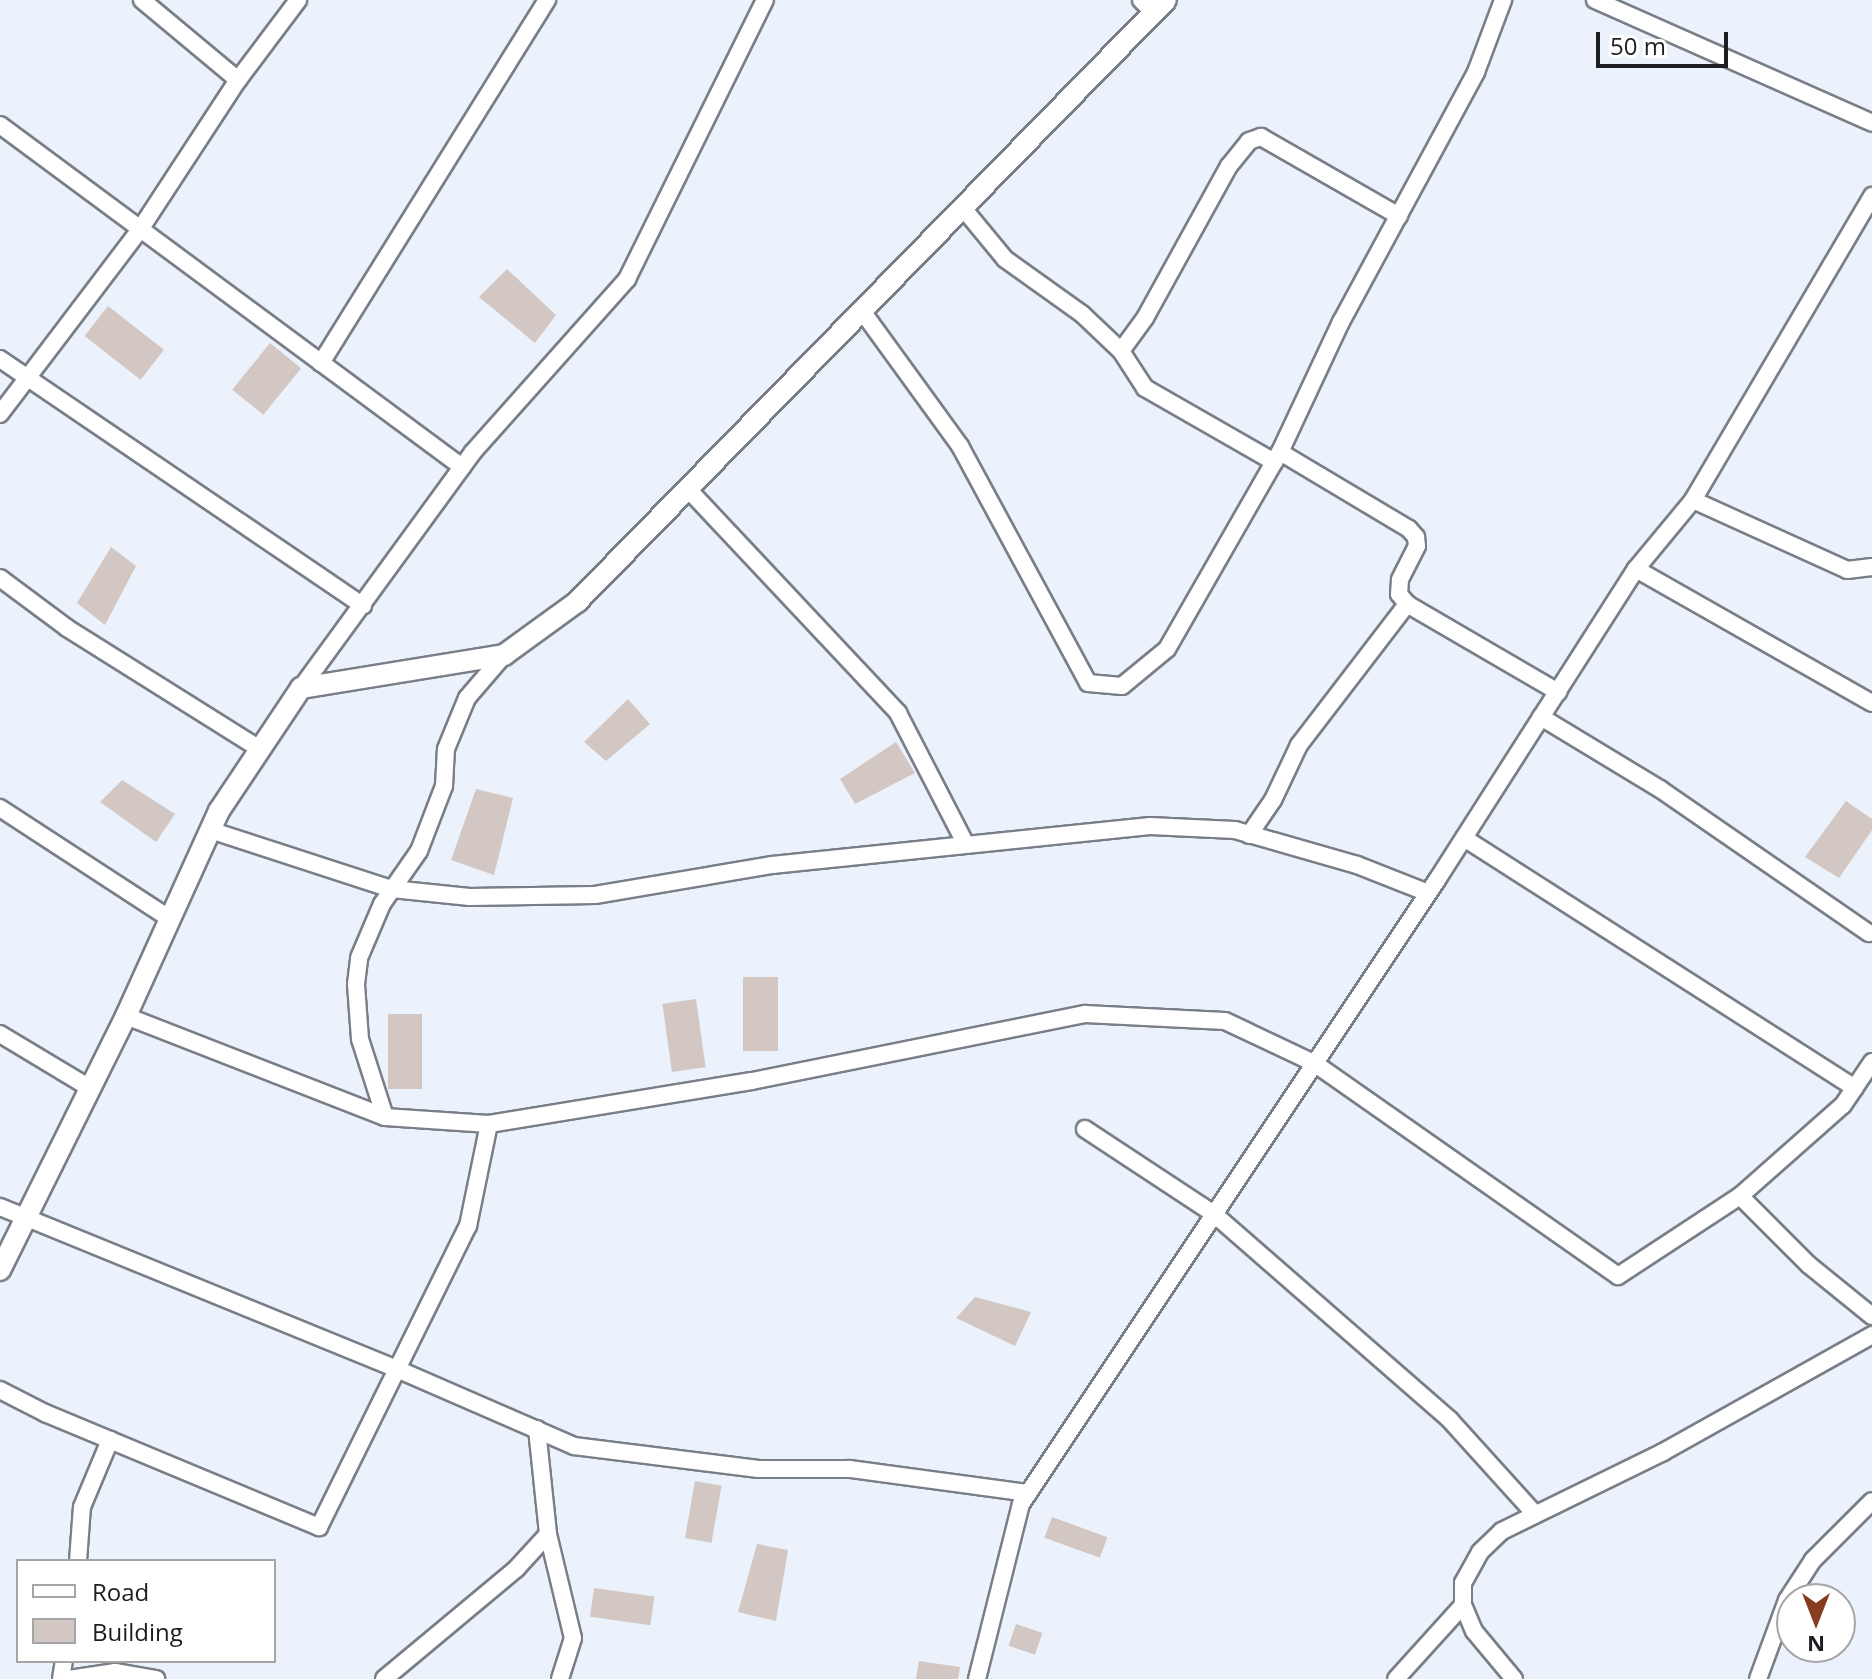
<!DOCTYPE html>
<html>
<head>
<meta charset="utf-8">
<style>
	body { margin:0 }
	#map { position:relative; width:1872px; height:1679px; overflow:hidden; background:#ebf2fb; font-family:"Open Sans",sans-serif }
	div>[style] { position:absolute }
	.building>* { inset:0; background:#d3c7c3; transform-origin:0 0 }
	.roads { filter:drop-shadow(2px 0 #797e87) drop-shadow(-2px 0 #797e87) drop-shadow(0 2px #797e87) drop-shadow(0 -2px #797e87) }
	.minor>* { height:16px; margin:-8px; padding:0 8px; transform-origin:8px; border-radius:8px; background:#fff }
	.tertiary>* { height:20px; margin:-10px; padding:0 10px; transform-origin:10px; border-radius:10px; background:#fff }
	span { translate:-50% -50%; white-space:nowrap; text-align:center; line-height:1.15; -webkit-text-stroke:7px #fff; paint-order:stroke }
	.legend { position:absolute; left:16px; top:1559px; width:260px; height:104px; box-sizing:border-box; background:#fff; border:2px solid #a4a5a6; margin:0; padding:10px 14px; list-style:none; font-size:24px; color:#1c1e21 }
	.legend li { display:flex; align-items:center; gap:16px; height:40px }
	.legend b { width:40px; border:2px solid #a4a5a6 }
	.north { position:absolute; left:1776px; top:1583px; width:80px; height:80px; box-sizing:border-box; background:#fff; border:2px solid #a4a5a6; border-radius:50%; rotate:180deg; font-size:22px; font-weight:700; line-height:32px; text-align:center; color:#1c1e21 }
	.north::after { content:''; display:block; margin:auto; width:28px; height:36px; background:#863e1f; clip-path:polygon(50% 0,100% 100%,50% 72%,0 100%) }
	.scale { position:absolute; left:1596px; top:32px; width:132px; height:36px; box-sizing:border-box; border:4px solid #1c1e21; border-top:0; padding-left:10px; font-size:24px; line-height:28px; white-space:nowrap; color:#1c1e21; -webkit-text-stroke:6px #fff; paint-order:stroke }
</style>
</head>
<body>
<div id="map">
	<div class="building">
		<div style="clip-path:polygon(507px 269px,556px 315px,535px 343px,479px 297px)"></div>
		<div style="left:108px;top:306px;width:71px;height:38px;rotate:38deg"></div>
		<div style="left:270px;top:343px;width:40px;height:60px;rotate:39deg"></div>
		<div style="clip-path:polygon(111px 547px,136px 566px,105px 625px,77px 603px)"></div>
		<div style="clip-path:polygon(628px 699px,650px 724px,606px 761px,584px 742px)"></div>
		<div style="clip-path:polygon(896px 742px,915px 773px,855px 804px,840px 779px)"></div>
		<div style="clip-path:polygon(122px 780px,175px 814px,156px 842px,100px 802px)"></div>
		<div style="clip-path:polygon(476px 789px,513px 798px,494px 875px,451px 860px)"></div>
		<div style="clip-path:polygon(1846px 801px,1872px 819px,1872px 830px,1839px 878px,1805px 857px)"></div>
		<div style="left:743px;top:977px;width:35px;height:74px"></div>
		<div style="left:696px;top:999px;width:69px;height:34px;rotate:82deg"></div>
		<div style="left:388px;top:1014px;width:34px;height:75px"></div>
		<div style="clip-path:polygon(975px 1297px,1031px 1312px,1015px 1346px,956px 1318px)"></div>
		<div style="left:695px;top:1481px;width:27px;height:58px;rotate:10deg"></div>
		<div style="left:1052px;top:1517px;width:59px;height:22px;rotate:20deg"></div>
		<div style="clip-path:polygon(757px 1544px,788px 1550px,776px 1621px,738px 1612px)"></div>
		<div style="left:594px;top:1588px;width:61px;height:29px;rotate:8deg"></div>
		<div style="left:1016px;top:1624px;width:28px;height:23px;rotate:19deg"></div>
		<div style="clip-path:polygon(919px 1661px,960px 1667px,958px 1679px,916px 1679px)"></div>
	</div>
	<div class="roads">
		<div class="minor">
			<div style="left:142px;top:0;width:125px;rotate:39.8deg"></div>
			<div style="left:1141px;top:0;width:18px;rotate:45deg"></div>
			<div style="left:1595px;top:0;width:303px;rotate:23.9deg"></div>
			<div style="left:0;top:125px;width:575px;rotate:36.51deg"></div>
			<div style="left:963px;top:208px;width:66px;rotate:50.5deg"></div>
			<div style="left:1005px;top:259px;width:95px;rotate:35.5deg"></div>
			<div style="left:1082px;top:314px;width:54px;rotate:43.5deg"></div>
			<div style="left:1121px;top:351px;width:44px;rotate:57deg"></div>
			<div style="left:1145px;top:388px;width:149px;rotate:29.8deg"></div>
			<div style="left:862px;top:311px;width:167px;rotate:54deg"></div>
			<div style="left:960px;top:446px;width:269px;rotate:61.6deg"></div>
			<div style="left:1088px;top:683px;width:34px;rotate:5deg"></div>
			<div style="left:1122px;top:686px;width:58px;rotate:-39.4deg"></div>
			<div style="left:1167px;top:649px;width:227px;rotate:-60.2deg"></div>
			<div style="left:1280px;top:452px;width:144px;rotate:-64.9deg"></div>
			<div style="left:1341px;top:322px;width:284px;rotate:-61.6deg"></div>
			<div style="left:1476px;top:72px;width:77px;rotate:-69.4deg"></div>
			<div style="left:1121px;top:351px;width:41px;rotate:-54deg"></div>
			<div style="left:1145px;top:318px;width:174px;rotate:-61.1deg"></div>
			<div style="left:1229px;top:166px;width:32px;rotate:-51deg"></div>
			<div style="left:1249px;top:141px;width:13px;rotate:-18deg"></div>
			<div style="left:1261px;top:137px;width:159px;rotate:29.8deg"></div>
			<div style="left:0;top:359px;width:439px;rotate:34.2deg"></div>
			<div style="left:321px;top:363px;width:428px;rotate:-58.1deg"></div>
			<div style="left:0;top:414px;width:233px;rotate:-52.8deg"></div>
			<div style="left:141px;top:228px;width:177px;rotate:-56.8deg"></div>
			<div style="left:238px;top:80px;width:100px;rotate:-53.1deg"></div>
			<div style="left:1280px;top:452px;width:150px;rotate:30.8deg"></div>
			<div style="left:1409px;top:529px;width:11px;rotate:49deg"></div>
			<div style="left:1416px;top:537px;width:9px;rotate:84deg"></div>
			<div style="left:1417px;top:546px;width:38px;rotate:117deg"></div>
			<div style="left:1400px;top:580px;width:14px;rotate:94deg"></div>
			<div style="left:1399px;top:594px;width:13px;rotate:51deg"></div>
			<div style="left:1407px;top:604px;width:175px;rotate:30.2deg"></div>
			<div style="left:688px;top:489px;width:307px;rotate:46.8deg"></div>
			<div style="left:898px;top:713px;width:146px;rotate:62.7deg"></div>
			<div style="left:1693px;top:500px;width:169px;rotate:24.4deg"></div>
			<div style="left:1847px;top:570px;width:25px;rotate:-7deg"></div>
			<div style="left:1636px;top:569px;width:271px;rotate:29.6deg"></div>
			<div style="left:0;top:578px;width:84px;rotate:36.7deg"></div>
			<div style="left:67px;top:628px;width:228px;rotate:32.1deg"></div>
			<div style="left:301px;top:688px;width:292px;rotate:-53.9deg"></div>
			<div style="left:473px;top:452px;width:232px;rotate:-48.3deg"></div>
			<div style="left:627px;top:279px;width:311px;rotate:-63.7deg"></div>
			<div style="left:1541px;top:717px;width:139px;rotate:31.2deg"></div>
			<div style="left:1660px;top:789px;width:254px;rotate:34.6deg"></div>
			<div style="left:0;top:808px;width:203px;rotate:33.1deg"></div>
			<div style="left:210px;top:830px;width:191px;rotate:18deg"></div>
			<div style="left:392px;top:889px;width:78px;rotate:5.9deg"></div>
			<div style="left:470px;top:897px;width:125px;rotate:-0.9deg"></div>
			<div style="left:595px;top:895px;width:180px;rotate:-9.6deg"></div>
			<div style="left:772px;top:865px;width:380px;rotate:-5.9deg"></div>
			<div style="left:1150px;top:826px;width:85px;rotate:2.7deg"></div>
			<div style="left:1235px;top:830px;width:127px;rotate:16deg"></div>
			<div style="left:1357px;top:865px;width:76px;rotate:21.5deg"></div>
			<div style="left:1249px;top:835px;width:42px;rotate:-55.6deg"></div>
			<div style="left:1273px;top:800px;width:61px;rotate:-64.7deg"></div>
			<div style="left:1299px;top:745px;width:178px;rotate:-52.5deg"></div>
			<div style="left:1464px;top:838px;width:464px;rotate:32.6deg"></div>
			<div style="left:126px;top:1016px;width:278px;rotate:21.3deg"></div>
			<div style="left:385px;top:1117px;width:104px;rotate:3.9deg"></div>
			<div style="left:489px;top:1124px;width:266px;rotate:-9.3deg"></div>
			<div style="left:752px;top:1081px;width:340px;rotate:-11.4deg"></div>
			<div style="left:1085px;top:1014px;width:140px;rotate:2.9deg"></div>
			<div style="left:1225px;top:1021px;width:98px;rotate:25.3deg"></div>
			<div style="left:1314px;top:1063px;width:371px;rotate:35deg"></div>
			<div style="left:1618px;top:1276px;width:146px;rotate:-33.3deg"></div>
			<div style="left:1740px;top:1196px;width:137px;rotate:-41.5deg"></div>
			<div style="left:1843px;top:1105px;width:52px;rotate:-56deg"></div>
			<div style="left:0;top:1034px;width:105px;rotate:31deg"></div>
			<div style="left:385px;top:1117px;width:82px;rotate:-107.8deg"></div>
			<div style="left:360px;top:1039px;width:55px;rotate:-94.2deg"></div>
			<div style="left:356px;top:984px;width:26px;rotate:-83deg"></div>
			<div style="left:359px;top:958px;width:59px;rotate:-66.9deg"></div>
			<div style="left:382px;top:904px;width:65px;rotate:-55.1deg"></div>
			<div style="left:419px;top:851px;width:70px;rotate:-69deg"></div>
			<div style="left:444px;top:786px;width:37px;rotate:-87deg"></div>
			<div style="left:446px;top:749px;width:55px;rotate:-67.6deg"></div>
			<div style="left:467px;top:698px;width:57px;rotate:-49.3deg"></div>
			<div style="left:1085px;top:1129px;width:154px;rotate:33.4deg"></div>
			<div style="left:1214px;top:1214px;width:313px;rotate:41.1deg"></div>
			<div style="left:1450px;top:1420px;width:125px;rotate:47.9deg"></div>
			<div style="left:1740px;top:1196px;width:98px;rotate:45deg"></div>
			<div style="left:1809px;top:1265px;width:81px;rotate:39deg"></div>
			<div style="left:0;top:1207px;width:429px;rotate:22.2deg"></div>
			<div style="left:397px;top:1369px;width:193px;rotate:23.5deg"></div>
			<div style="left:574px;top:1446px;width:186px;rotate:7.1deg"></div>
			<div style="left:759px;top:1469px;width:91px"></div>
			<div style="left:850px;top:1469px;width:180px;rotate:7.7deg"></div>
			<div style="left:0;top:1390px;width:51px;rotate:27.1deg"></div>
			<div style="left:45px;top:1413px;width:297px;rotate:22.6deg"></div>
			<div style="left:319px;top:1527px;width:336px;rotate:-63.7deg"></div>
			<div style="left:468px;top:1226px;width:104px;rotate:-78.4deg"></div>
			<div style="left:537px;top:1429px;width:106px;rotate:84deg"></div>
			<div style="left:548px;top:1534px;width:107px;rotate:76.5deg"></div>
			<div style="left:573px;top:1638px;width:43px;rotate:107.6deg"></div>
			<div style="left:78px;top:1561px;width:54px;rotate:-85.8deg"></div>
			<div style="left:82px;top:1507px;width:73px;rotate:-67.3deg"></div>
			<div style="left:61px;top:1679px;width:18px;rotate:-81deg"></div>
			<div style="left:69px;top:1679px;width:47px;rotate:-8.7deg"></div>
			<div style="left:115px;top:1672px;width:42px;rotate:9.7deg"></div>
			<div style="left:384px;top:1679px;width:172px;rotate:-39.8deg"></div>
			<div style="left:516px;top:1569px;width:47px;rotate:-47.6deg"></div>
			<div style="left:977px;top:1679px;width:180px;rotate:-75.9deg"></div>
			<div style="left:1021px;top:1504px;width:750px;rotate:-56.31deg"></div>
			<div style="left:1437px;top:880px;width:369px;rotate:-57.4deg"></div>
			<div style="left:1636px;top:569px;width:89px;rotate:-50.4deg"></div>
			<div style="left:1693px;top:500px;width:353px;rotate:-59.5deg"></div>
			<div style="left:1396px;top:1679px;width:100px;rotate:-47.8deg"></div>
			<div style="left:1514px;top:1679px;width:62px;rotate:-129.8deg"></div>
			<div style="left:1474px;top:1631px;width:28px;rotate:-113deg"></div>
			<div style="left:1463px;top:1605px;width:22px;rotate:-90deg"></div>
			<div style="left:1463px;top:1583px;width:35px;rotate:-61deg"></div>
			<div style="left:1480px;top:1552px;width:30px;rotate:-44deg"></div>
			<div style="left:1502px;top:1531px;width:179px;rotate:-26.1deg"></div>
			<div style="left:1663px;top:1452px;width:240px;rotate:-29.2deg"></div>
			<div style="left:1758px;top:1679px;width:84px;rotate:-69.8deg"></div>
			<div style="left:1787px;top:1600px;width:48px;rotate:-57deg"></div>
			<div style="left:1813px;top:1560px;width:83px;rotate:-45deg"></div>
		</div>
		<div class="tertiary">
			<div style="left:0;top:1270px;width:284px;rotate:-63.6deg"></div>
			<div style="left:126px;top:1016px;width:225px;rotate:-65.6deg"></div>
			<div style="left:219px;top:811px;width:148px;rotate:-56.3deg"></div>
			<div style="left:301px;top:688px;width:206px;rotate:-9.2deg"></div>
			<div style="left:504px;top:655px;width:90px;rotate:-36deg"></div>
			<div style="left:577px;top:602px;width:842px;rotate:-45.63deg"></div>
		</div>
	</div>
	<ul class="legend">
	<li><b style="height:10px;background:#fff"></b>Road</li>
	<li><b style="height:22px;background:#d3c7c3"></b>Building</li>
	</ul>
	<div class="north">N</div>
	<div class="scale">50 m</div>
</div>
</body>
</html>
